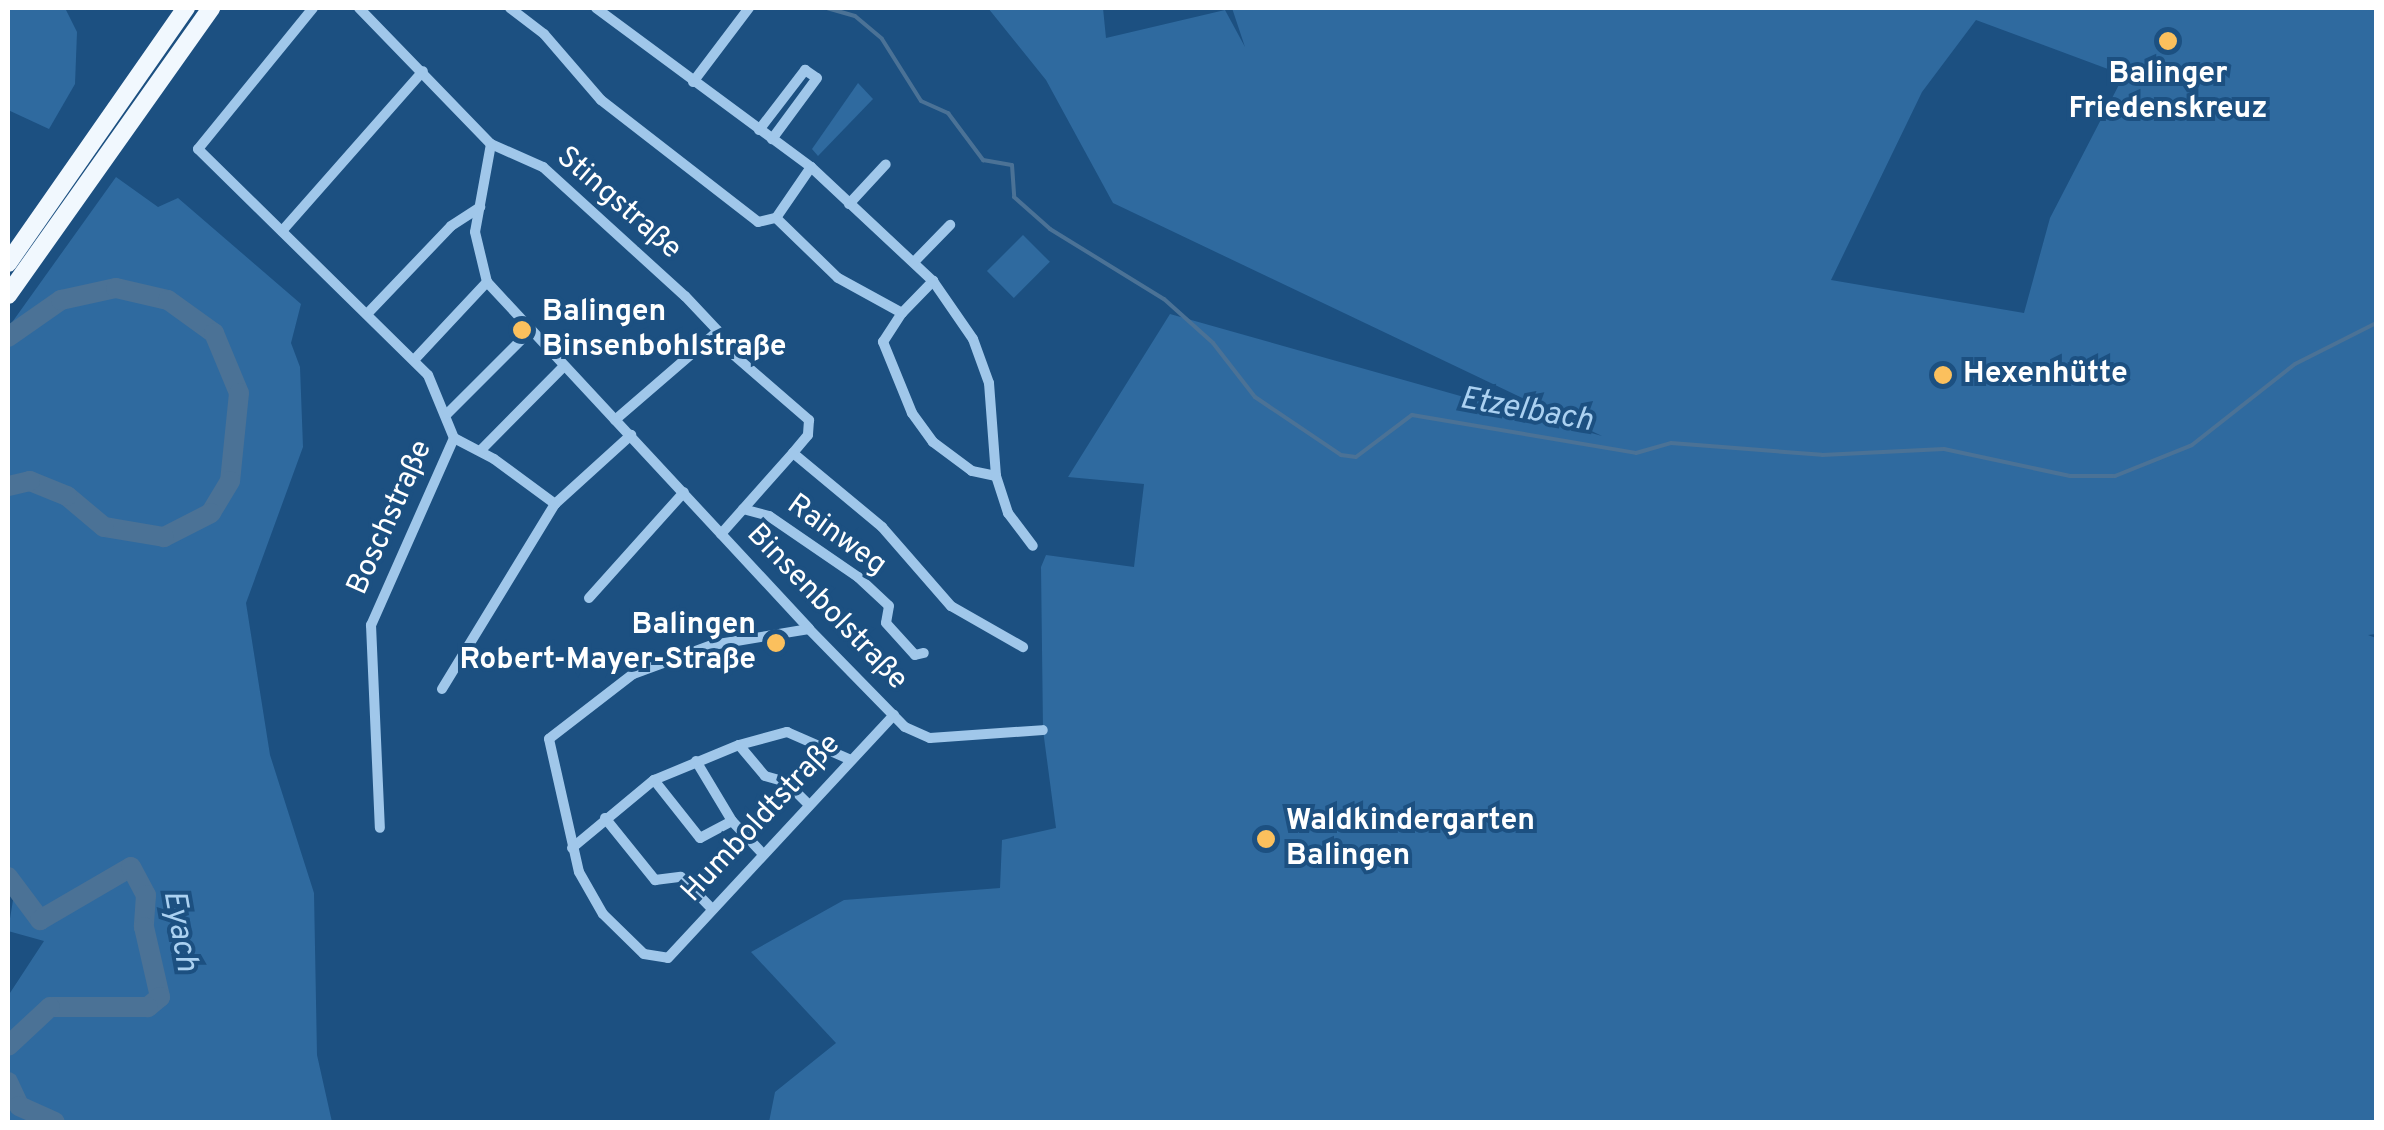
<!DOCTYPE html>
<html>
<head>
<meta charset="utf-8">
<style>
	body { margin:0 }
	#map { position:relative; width:2384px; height:1130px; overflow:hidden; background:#1c5081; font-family:Overpass,sans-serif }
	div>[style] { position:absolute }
	.green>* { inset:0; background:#2f6a9f; transform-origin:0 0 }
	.stream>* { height:4px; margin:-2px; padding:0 2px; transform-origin:2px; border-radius:2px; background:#4b7296 }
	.river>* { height:20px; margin:-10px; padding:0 10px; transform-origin:10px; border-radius:10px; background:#4b7296 }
	.minor>* { height:10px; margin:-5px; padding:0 5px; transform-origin:5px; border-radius:5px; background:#a0c7ea }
	.trunk>* { height:18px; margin:-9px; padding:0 9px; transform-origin:9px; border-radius:9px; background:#f1f8fe }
	.dots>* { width:28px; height:28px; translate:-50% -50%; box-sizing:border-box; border:5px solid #1c5081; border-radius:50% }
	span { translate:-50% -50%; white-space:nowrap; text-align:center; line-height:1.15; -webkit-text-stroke:8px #1c5081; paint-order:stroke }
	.poi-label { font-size:30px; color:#fff; font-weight:700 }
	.left { translate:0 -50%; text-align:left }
	.right { translate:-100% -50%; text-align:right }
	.street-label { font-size:30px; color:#fff }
	.water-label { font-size:32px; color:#abd1f1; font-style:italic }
	.frame { position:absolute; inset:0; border:10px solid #fff; pointer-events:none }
</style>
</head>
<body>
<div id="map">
	<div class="green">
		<div style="clip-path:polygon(8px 8px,65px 8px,77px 32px,75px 84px,49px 129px,8px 110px)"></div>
		<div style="clip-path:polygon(evenodd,988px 8px,1103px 8px,1106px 38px,1225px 10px,1245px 47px,1232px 8px,2376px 8px,2376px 634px,2368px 635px,2376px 638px,2376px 1122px,769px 1122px,775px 1092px,836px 1043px,751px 952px,844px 900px,1000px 888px,1002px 840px,1056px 828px,1043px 730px,1041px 567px,1046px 555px,1134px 567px,1144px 484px,1068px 477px,1170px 314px,1602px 436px,1113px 203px,1046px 80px,988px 8px,1976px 20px,2124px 75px,2050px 218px,2024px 313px,1831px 280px,1922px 92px,1976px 20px)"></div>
		<div style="clip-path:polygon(858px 83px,873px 99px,818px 156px,812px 149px)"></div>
		<div style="clip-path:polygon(116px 177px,158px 207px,178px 198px,301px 304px,291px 343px,300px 367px,303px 447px,246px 603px,270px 755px,314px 893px,317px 1055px,332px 1122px,8px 1122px,8px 996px,44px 941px,8px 931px,13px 900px,8px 892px,8px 328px)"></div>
		<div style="left:1023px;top:235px;width:38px;height:51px;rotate:45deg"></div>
	</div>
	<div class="stream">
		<div style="left:827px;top:8px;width:29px;rotate:16deg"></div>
		<div style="left:855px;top:16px;width:35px;rotate:40deg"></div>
		<div style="left:882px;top:39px;width:73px;rotate:57.8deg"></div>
		<div style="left:921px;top:101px;width:30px;rotate:24deg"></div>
		<div style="left:948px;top:113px;width:59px;rotate:53.3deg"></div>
		<div style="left:983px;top:160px;width:29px;rotate:10deg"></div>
		<div style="left:1012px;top:165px;width:32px;rotate:86deg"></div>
		<div style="left:1014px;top:197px;width:48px;rotate:41.6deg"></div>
		<div style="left:1050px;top:229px;width:134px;rotate:31.6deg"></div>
		<div style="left:1164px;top:299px;width:66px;rotate:41.9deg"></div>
		<div style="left:1213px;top:343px;width:68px;rotate:52.1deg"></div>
		<div style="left:1255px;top:397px;width:104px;rotate:34deg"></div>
		<div style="left:1341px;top:455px;width:15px;rotate:8deg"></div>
		<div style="left:1356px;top:457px;width:70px;rotate:-36.9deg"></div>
		<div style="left:1412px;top:415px;width:227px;rotate:9.6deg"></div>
		<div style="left:1636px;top:453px;width:36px;rotate:-16deg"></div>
		<div style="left:1671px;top:443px;width:151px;rotate:4.5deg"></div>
		<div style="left:1822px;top:455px;width:122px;rotate:-2.8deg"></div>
		<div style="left:1944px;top:449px;width:129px;rotate:12.1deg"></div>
		<div style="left:2070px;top:476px;width:45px"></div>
		<div style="left:2115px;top:476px;width:83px;rotate:-21.9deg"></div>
		<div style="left:2192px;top:445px;width:131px;rotate:-38.2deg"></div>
		<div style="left:2295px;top:364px;width:91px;rotate:-26.8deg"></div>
	</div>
	<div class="river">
		<div style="left:8px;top:337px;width:65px;rotate:-34.9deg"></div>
		<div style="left:61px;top:300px;width:56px;rotate:-12.3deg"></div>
		<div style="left:116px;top:288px;width:53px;rotate:13deg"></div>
		<div style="left:168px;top:300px;width:57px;rotate:35.7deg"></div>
		<div style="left:214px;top:333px;width:65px;rotate:67.4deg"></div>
		<div style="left:239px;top:393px;width:88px;rotate:95.8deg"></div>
		<div style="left:230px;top:481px;width:37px;rotate:121deg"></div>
		<div style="left:211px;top:513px;width:53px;rotate:152.9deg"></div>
		<div style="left:164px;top:537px;width:61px;rotate:-170.5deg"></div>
		<div style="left:104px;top:527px;width:48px;rotate:-140deg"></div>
		<div style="left:67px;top:496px;width:40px;rotate:-158deg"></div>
		<div style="left:30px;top:481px;width:23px;rotate:167deg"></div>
		<div style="left:8px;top:877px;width:54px;rotate:53.3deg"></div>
		<div style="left:40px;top:920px;width:105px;rotate:-30.2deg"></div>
		<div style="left:131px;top:867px;width:32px;rotate:62deg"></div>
		<div style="left:146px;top:895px;width:32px;rotate:94deg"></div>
		<div style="left:144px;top:927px;width:72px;rotate:77.1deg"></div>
		<div style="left:160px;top:997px;width:16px;rotate:140deg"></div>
		<div style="left:148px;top:1007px;width:98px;rotate:180deg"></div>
		<div style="left:50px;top:1007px;width:57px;rotate:137.1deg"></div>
		<div style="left:8px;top:1082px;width:26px;rotate:65deg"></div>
		<div style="left:19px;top:1106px;width:39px;rotate:24deg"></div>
	</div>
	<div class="minor">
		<div style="left:313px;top:8px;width:182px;rotate:129.2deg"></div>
		<div style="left:198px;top:149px;width:322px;rotate:44.5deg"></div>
		<div style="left:428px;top:375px;width:68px;rotate:67.6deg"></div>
		<div style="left:454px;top:438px;width:205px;rotate:113.9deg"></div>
		<div style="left:371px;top:625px;width:203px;rotate:87.5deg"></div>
		<div style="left:359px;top:8px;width:190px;rotate:45.9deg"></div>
		<div style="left:491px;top:144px;width:57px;rotate:23.9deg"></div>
		<div style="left:543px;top:167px;width:192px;rotate:42.3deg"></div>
		<div style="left:685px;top:296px;width:48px;rotate:46.7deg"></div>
		<div style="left:718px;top:331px;width:12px;rotate:81deg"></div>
		<div style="left:720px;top:343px;width:118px;rotate:40.9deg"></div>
		<div style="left:809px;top:420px;width:15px;rotate:94deg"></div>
		<div style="left:808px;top:435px;width:23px;rotate:130deg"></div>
		<div style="left:793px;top:453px;width:116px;rotate:39.7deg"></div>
		<div style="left:882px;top:527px;width:105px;rotate:48.9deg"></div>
		<div style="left:951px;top:606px;width:83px;rotate:29.7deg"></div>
		<div style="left:510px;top:8px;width:43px;rotate:37.4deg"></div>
		<div style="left:544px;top:34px;width:87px;rotate:49.2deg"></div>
		<div style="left:601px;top:100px;width:199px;rotate:37.8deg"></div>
		<div style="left:758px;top:222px;width:18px;rotate:-13deg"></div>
		<div style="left:596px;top:8px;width:267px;rotate:36.5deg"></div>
		<div style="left:811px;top:167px;width:167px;rotate:43.1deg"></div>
		<div style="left:933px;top:281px;width:70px;rotate:55.4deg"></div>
		<div style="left:973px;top:339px;width:47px;rotate:70deg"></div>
		<div style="left:989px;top:383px;width:93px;rotate:85.7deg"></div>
		<div style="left:996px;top:476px;width:25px;rotate:-168deg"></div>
		<div style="left:972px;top:471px;width:49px;rotate:-143.4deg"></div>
		<div style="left:933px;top:442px;width:36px;rotate:-126deg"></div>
		<div style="left:912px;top:413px;width:77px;rotate:-112.2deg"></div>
		<div style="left:883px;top:342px;width:35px;rotate:-57deg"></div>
		<div style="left:902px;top:313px;width:73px;rotate:-151.3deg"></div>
		<div style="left:838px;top:278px;width:86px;rotate:-135.9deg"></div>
		<div style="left:776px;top:218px;width:62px;rotate:-55.5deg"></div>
		<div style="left:693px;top:82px;width:93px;rotate:-52.9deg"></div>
		<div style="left:759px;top:130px;width:76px;rotate:-52.5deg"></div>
		<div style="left:805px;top:70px;width:14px;rotate:34deg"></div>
		<div style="left:817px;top:78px;width:76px;rotate:126.4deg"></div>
		<div style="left:491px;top:144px;width:89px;rotate:100.3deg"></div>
		<div style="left:475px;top:232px;width:51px;rotate:76.5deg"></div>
		<div style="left:487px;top:282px;width:473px;rotate:47.1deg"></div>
		<div style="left:809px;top:629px;width:137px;rotate:45.6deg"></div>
		<div style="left:905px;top:727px;width:27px;rotate:24deg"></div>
		<div style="left:930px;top:738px;width:113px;rotate:-4deg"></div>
		<div style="left:849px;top:204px;width:54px;rotate:-47.2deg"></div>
		<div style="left:282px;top:231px;width:213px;rotate:-48.6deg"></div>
		<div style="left:914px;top:262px;width:52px;rotate:-45.8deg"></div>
		<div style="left:368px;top:313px;width:120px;rotate:-46.3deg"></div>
		<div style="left:451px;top:226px;width:35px;rotate:-33deg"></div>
		<div style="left:902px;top:313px;width:45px;rotate:-45.9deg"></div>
		<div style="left:414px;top:360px;width:107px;rotate:-46.9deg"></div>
		<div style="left:447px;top:414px;width:119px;rotate:-45deg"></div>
		<div style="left:615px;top:420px;width:136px;rotate:-40.8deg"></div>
		<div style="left:454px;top:438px;width:45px;rotate:27.7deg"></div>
		<div style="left:494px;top:459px;width:76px;rotate:36.4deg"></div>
		<div style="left:481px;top:450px;width:118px;rotate:-45.3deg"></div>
		<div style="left:996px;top:476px;width:39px;rotate:72deg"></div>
		<div style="left:1008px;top:513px;width:41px;rotate:52.9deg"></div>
		<div style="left:743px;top:509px;width:27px;rotate:15deg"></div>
		<div style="left:769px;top:516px;width:108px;rotate:34.4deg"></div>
		<div style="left:858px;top:577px;width:42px;rotate:43.1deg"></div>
		<div style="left:889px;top:606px;width:17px;rotate:100deg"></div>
		<div style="left:886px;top:623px;width:43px;rotate:47.8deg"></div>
		<div style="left:915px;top:655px;width:9px;rotate:-13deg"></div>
		<div style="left:721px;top:534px;width:108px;rotate:-48.4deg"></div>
		<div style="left:589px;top:598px;width:142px;rotate:-48.1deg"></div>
		<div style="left:809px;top:629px;width:98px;rotate:170.6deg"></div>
		<div style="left:712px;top:645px;width:84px;rotate:159.8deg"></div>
		<div style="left:633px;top:674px;width:106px;rotate:142.3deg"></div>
		<div style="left:549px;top:739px;width:136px;rotate:77.3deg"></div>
		<div style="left:579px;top:872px;width:48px;rotate:60.3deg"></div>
		<div style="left:603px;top:914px;width:57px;rotate:44.3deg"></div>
		<div style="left:644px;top:954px;width:24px;rotate:9deg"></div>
		<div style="left:668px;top:958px;width:332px;rotate:-47.1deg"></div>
		<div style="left:442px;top:689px;width:217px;rotate:-58.6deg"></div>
		<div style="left:555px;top:504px;width:103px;rotate:-42.2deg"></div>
		<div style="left:739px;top:745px;width:40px;rotate:50deg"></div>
		<div style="left:765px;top:776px;width:22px;rotate:16deg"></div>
		<div style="left:786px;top:782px;width:33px;rotate:45deg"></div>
		<div style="left:696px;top:761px;width:70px;rotate:59deg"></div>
		<div style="left:732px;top:821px;width:45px;rotate:46.8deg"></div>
		<div style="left:654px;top:780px;width:74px;rotate:51.6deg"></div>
		<div style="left:700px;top:838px;width:36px;rotate:-28deg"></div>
		<div style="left:605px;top:818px;width:80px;rotate:51.1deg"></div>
		<div style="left:655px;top:880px;width:26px;rotate:-7deg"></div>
		<div style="left:681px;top:877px;width:45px;rotate:45.9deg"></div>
		<div style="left:572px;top:848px;width:107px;rotate:-39.7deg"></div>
		<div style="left:654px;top:780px;width:92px;rotate:-22.4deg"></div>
		<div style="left:739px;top:745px;width:50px;rotate:-15.2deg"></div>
		<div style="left:787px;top:732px;width:70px;rotate:23.6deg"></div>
	</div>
	<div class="trunk">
		<div style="left:8px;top:263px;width:311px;rotate:-55.1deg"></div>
		<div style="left:8px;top:295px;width:352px;rotate:-54.7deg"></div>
	</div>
	<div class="dots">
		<div style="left:2168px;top:41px;background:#fbc05d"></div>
		<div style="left:522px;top:330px;background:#fbc05d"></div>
		<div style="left:1943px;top:375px;background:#fbc05d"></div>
		<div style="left:776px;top:643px;background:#fbc05d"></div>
		<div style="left:1266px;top:839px;background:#fbc05d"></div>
	</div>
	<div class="poi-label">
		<span style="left:2168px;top:92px">Balinger<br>Friedenskreuz</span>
		<span class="left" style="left:542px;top:330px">Balingen<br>Binsenbohlstraße</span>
		<span class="left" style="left:1963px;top:375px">Hexenhütte</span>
		<span class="right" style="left:756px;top:643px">Balingen<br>Robert-Mayer-Straße</span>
		<span class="left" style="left:1286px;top:839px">Waldkindergarten<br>Balingen</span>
	</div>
	<div class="street-label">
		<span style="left:618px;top:204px;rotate:41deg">Stingstraße</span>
		<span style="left:391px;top:518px;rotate:-66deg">Boschstraße</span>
		<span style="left:836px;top:536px;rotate:36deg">Rainweg</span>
		<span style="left:826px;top:608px;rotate:46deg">Binsenbolstraße</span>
		<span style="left:762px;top:819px;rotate:-47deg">Humboldtstraße</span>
	</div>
	<div class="water-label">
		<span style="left:1526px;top:411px;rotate:10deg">Etzelbach</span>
		<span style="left:179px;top:931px;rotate:80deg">Eyach</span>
	</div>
	<div class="frame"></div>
</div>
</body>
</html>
